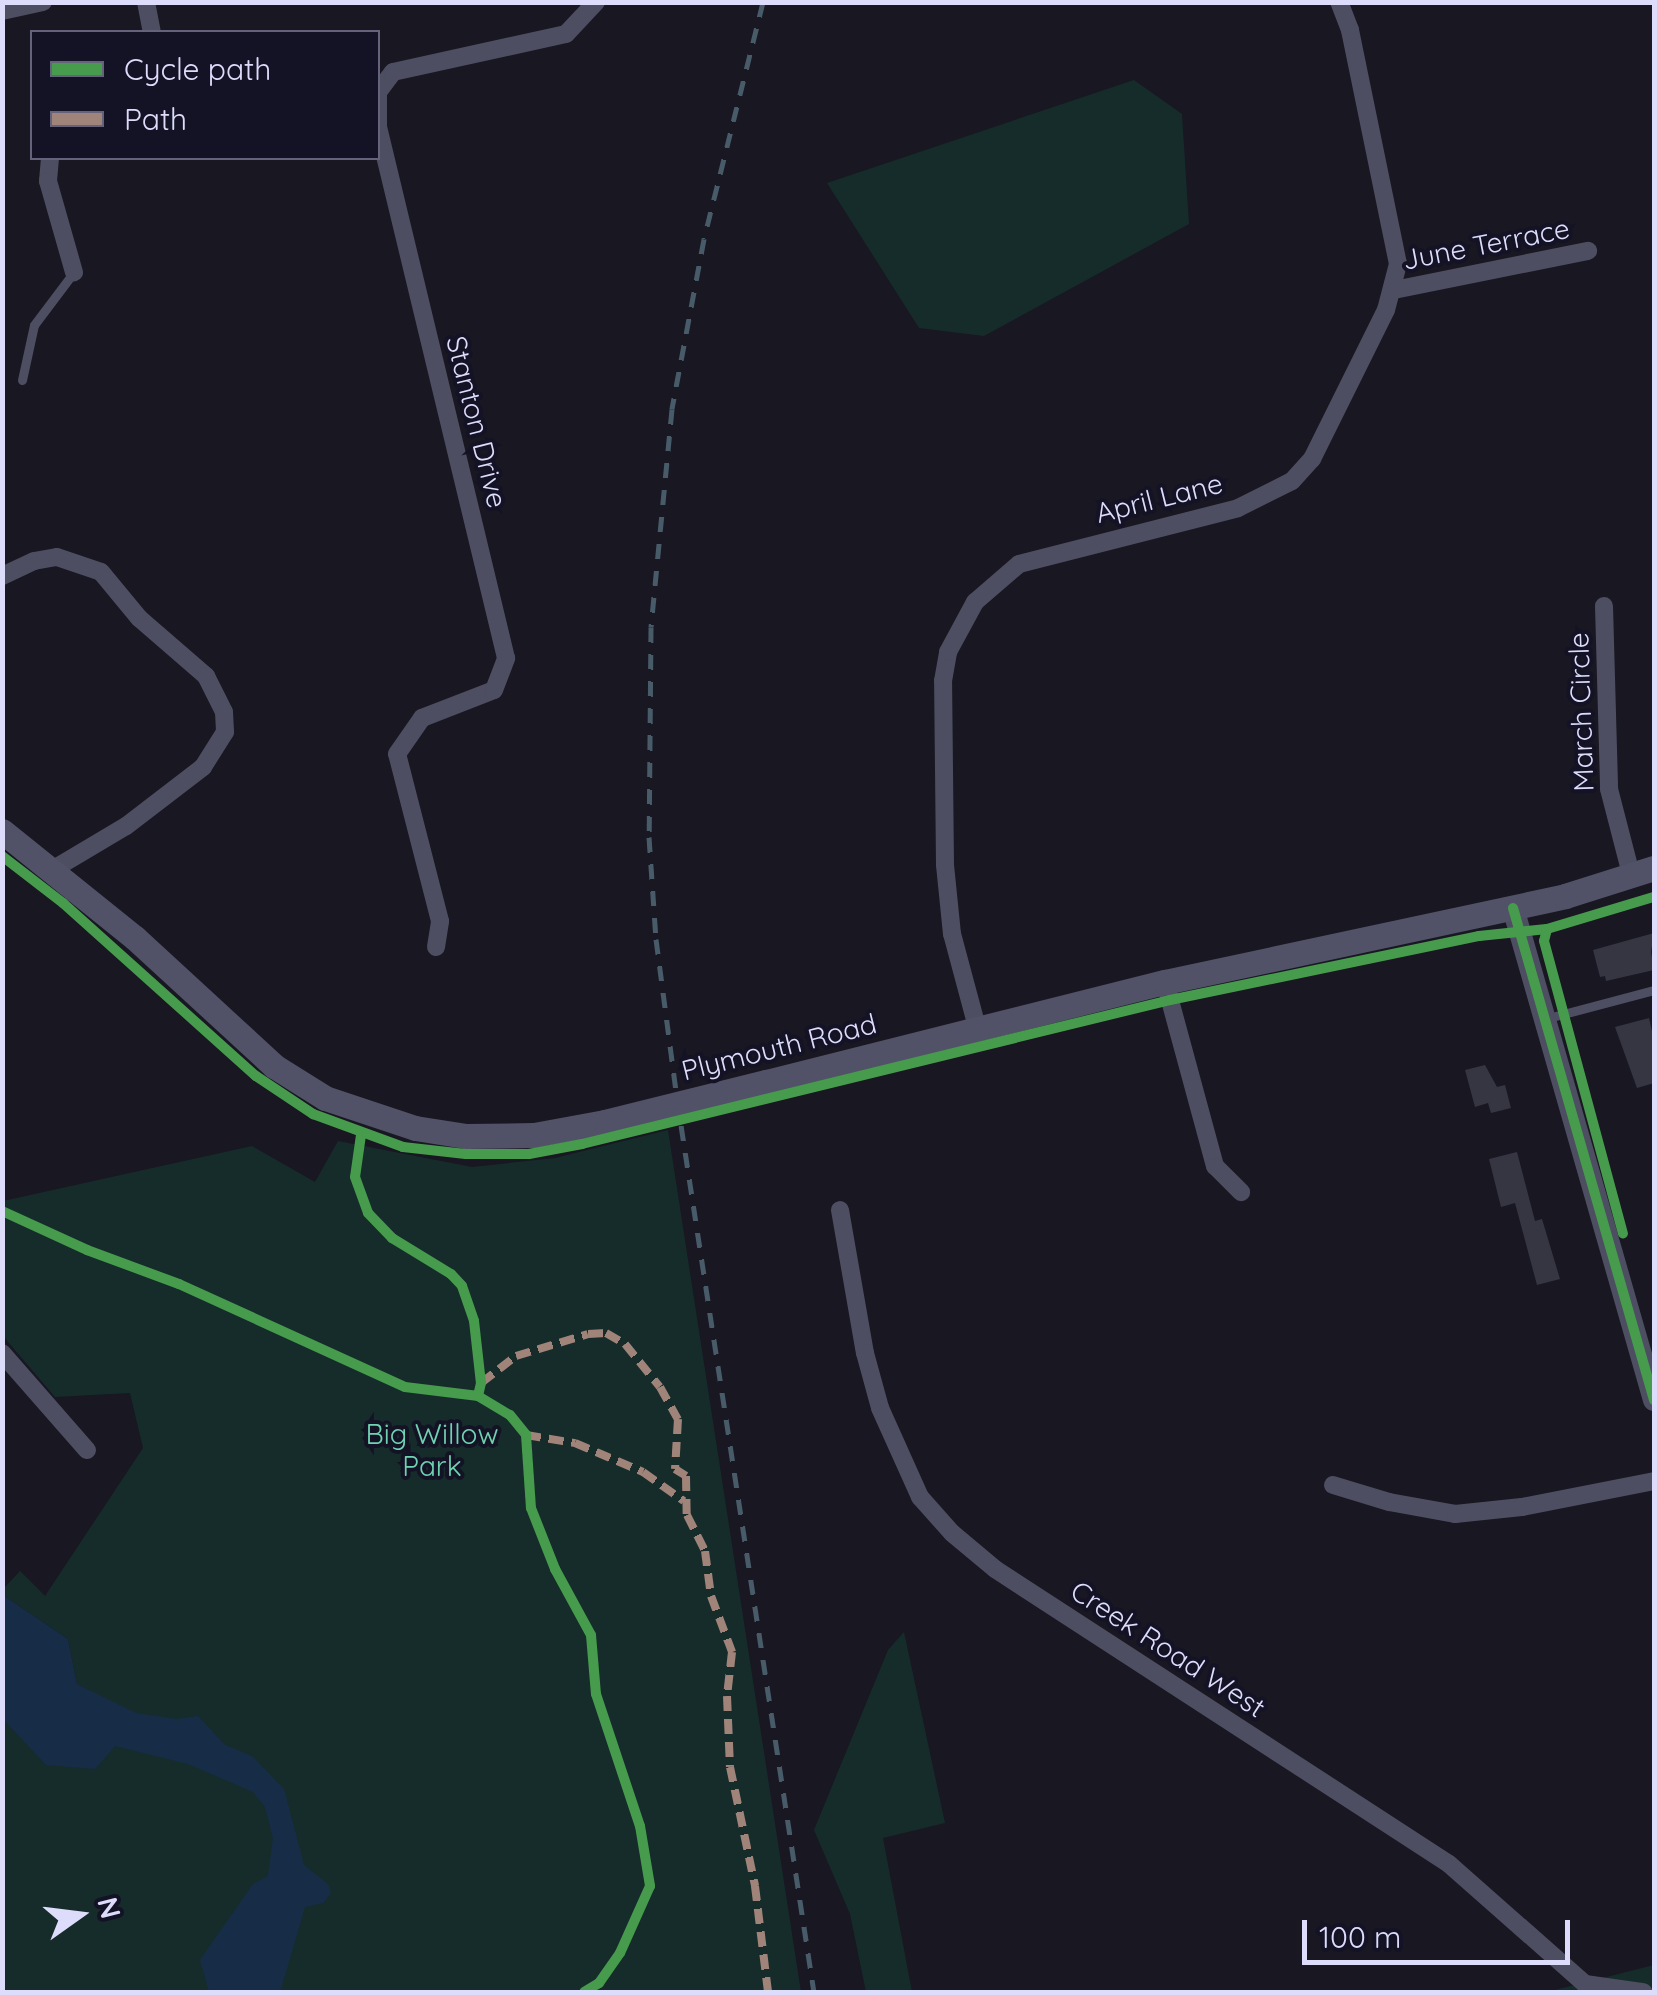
<!DOCTYPE html>
<html>
<head>
<meta charset="utf-8">
<style>
	body { margin:0 }
	#map { position:relative; width:1657px; height:1995px; overflow:hidden; background:#181722; font-family:Quicksand,sans-serif }
	div>[style] { position:absolute }
	.green>* { inset:0; background:#162c2b }
	.water>* { inset:0; background:#172d47 }
	.building>* { inset:0; background:#363643 }
	.service>* { height:9px; margin:-4.5px; padding:0 4.5px; transform-origin:4.5px; border-radius:4.5px; background:#4d4e61 }
	.minor>* { height:18px; margin:-9px; padding:0 9px; transform-origin:9px; border-radius:9px; background:#4d4e61 }
	.tertiary>* { height:22px; margin:-11px; padding:0 11px; transform-origin:11px; border-radius:11px; background:#4d4e61 }
	.secondary>* { height:25px; margin:-12.5px; padding:0 12.5px; transform-origin:12.5px; border-radius:12.5px; background:#515267 }
	.rail>* { height:5px; margin-top:-2.5px; transform-origin:0; background:repeating-linear-gradient(90deg,#475b68 0 15px,transparent 0 27px) }
	.secondary-bridge>* { height:25px; margin:-12.5px; padding:0 12.5px; transform-origin:12.5px; border-radius:12.5px; background:#515267 }
	.quiet>* { height:8px; margin-top:-4px; transform-origin:0; background:repeating-linear-gradient(90deg,#a18479 0 15px,transparent 0 23px) }
	.cycleway>* { height:10px; margin:-5px; padding:0 5px; transform-origin:5px; border-radius:5px; background:#469c4c }
	span { translate:-50% -50%; white-space:nowrap; text-align:center; line-height:1.15; -webkit-text-stroke:8px #141326; paint-order:stroke }
	.street-label { font-size:28px; color:#dddcfb }
	.park-label { font-size:28px; color:#6fd3b2 }
	.frame { position:absolute; inset:0; border:5px solid #dddcfb; pointer-events:none }
	.legend { position:absolute; left:30px; top:30px; width:350px; height:130px; box-sizing:border-box; background:#141326; border:2px solid #64637b; margin:0; padding:12px 18px; list-style:none; font-size:30px; color:#dddcfb }
	.legend li { display:flex; align-items:center; gap:20px; height:50px }
	.legend b { width:50px; border:2px solid #64637b }
	.north { position:absolute; left:30px; top:1865px; width:100px; height:100px; -webkit-text-stroke:8px #141326; paint-order:stroke; rotate:76deg; font-size:28px; font-weight:700; line-height:40px; text-align:center; color:#dddcfb }
	.north::after { content:''; display:block; margin:auto; width:35px; height:45px; background:#dddcfb; clip-path:polygon(50% 0,100% 100%,50% 72%,0 100%) }
	.scale { position:absolute; left:1302px; top:1920px; width:268px; height:45px; box-sizing:border-box; border:5px solid #dddcfb; border-top:0; padding-left:12px; font-size:30px; line-height:35px; white-space:nowrap; color:#dddcfb; -webkit-text-stroke:8px #141326; paint-order:stroke }
</style>
</head>
<body>
<div id="map">
	<div class="green">
		<div style="clip-path:polygon(1134px 80px,1182px 114px,1189px 224px,984px 336px,919px 328px,827px 183px)"></div>
		<div style="clip-path:polygon(668px 1130px,801px 1992px,3px 1992px,2px 1713px,91px 1691px,77px 1684px,68px 1639px,3px 1595px,3px 1589px,20px 1571px,45px 1596px,143px 1448px,130px 1393px,55px 1397px,3px 1336px,3px 1201px,252px 1146px,315px 1182px,338px 1141px,472px 1167px,555px 1158px)"></div>
		<div style="clip-path:polygon(904px 1632px,945px 1823px,883px 1838px,912px 1992px,866px 1992px,850px 1914px,814px 1830px,888px 1650px)"></div>
		<div style="clip-path:polygon(1654px 1965px,1654px 1992px,1547px 1992px)"></div>
	</div>
	<div class="water">
		<div style="clip-path:polygon(3px 1595px,68px 1639px,77px 1684px,136px 1713px,177px 1719px,198px 1716px,225px 1745px,252px 1756px,284px 1789px,304px 1865px,328px 1884px,331px 1893px,323px 1903px,305px 1907px,280px 1992px,209px 1992px,200px 1960px,253px 1884px,268px 1876px,273px 1838px,265px 1807px,253px 1792px,188px 1764px,115px 1746px,95px 1769px,46px 1765px,3px 1719px)"></div>
	</div>
	<div class="building">
		<div style="clip-path:polygon(1654px 933px,1651px 952px,1654px 970px,1606px 981px,1605px 976px,1600px 977px,1593px 950px)"></div>
		<div style="clip-path:polygon(1649px 1018px,1654px 1040px,1654px 1083px,1637px 1088px,1615px 1027px)"></div>
		<div style="clip-path:polygon(1485px 1065px,1497px 1087px,1505px 1085px,1511px 1108px,1491px 1113px,1488px 1103px,1475px 1107px,1465px 1070px)"></div>
		<div style="clip-path:polygon(1517px 1152px,1535px 1221px,1542px 1219px,1560px 1279px,1537px 1285px,1515px 1203px,1501px 1207px,1489px 1159px)"></div>
	</div>
	<div class="service">
		<div style="left:22px;top:380px;width:56px;rotate:-77.7deg"></div>
		<div style="left:34px;top:325px;width:66px;rotate:-53deg"></div>
		<div style="left:1548px;top:1018px;width:110px;rotate:-14.8deg"></div>
	</div>
	<div class="minor">
		<div style="left:146px;top:2px;width:31px;rotate:79deg"></div>
		<div style="left:2px;top:11px;width:42px;rotate:-12.4deg"></div>
		<div style="left:50px;top:158px;width:23px;rotate:95deg"></div>
		<div style="left:48px;top:181px;width:95px;rotate:74.1deg"></div>
		<div style="left:1394px;top:290px;width:198px;rotate:-11.4deg"></div>
		<div style="left:2px;top:576px;width:35px;rotate:-25deg"></div>
		<div style="left:34px;top:561px;width:23px;rotate:-10deg"></div>
		<div style="left:57px;top:557px;width:46px;rotate:18.8deg"></div>
		<div style="left:101px;top:572px;width:60px;rotate:50.4deg"></div>
		<div style="left:139px;top:618px;width:89px;rotate:40.9deg"></div>
		<div style="left:206px;top:676px;width:40px;rotate:63.4deg"></div>
		<div style="left:224px;top:712px;width:20px;rotate:87deg"></div>
		<div style="left:225px;top:732px;width:41px;rotate:122.2deg"></div>
		<div style="left:203px;top:767px;width:97px;rotate:142.5deg"></div>
		<div style="left:126px;top:826px;width:86px;rotate:149.3deg"></div>
		<div style="left:1604px;top:606px;width:183px;rotate:88.4deg"></div>
		<div style="left:1609px;top:789px;width:88px;rotate:75.5deg"></div>
		<div style="left:436px;top:947px;width:26px;rotate:-81deg"></div>
		<div style="left:440px;top:921px;width:172px;rotate:-104.4deg"></div>
		<div style="left:397px;top:754px;width:44px;rotate:-55.2deg"></div>
		<div style="left:422px;top:718px;width:77px;rotate:-21.3deg"></div>
		<div style="left:494px;top:690px;width:34px;rotate:-69deg"></div>
		<div style="left:506px;top:658px;width:546px;rotate:-103.55deg"></div>
		<div style="left:378px;top:127px;width:35px;rotate:-90deg"></div>
		<div style="left:378px;top:92px;width:25px;rotate:-53deg"></div>
		<div style="left:393px;top:72px;width:177px;rotate:-12.4deg"></div>
		<div style="left:566px;top:34px;width:44px;rotate:-46.8deg"></div>
		<div style="left:1165px;top:982px;width:191px;rotate:74.8deg"></div>
		<div style="left:1215px;top:1166px;width:37px;rotate:45deg"></div>
		<div style="left:977px;top:1027px;width:96px;rotate:-105deg"></div>
		<div style="left:952px;top:934px;width:69px;rotate:-95.8deg"></div>
		<div style="left:945px;top:865px;width:184px;rotate:-90.6deg"></div>
		<div style="left:943px;top:681px;width:29px;rotate:-80deg"></div>
		<div style="left:948px;top:652px;width:57px;rotate:-61.6deg"></div>
		<div style="left:975px;top:602px;width:58px;rotate:-40.8deg"></div>
		<div style="left:1019px;top:564px;width:226px;rotate:-14.3deg"></div>
		<div style="left:1238px;top:508px;width:60px;rotate:-26.6deg"></div>
		<div style="left:1292px;top:481px;width:30px;rotate:-48deg"></div>
		<div style="left:1312px;top:459px;width:166px;rotate:-63.6deg"></div>
		<div style="left:1386px;top:310px;width:48px;rotate:-75.4deg"></div>
		<div style="left:1398px;top:264px;width:239px;rotate:-101.6deg"></div>
		<div style="left:1350px;top:30px;width:30px;rotate:-111deg"></div>
		<div style="left:840px;top:1210px;width:145px;rotate:80.1deg"></div>
		<div style="left:865px;top:1353px;width:57px;rotate:74.7deg"></div>
		<div style="left:880px;top:1408px;width:98px;rotate:65.8deg"></div>
		<div style="left:920px;top:1497px;width:48px;rotate:48.4deg"></div>
		<div style="left:952px;top:1533px;width:56px;rotate:39.9deg"></div>
		<div style="left:995px;top:1569px;width:541px;rotate:33.01deg"></div>
		<div style="left:1449px;top:1864px;width:181px;rotate:41.4deg"></div>
		<div style="left:1585px;top:1984px;width:59px;rotate:7.9deg"></div>
		<div style="left:2px;top:1353px;width:129px;rotate:48.8deg"></div>
		<div style="left:1333px;top:1485px;width:59px;rotate:16.9deg"></div>
		<div style="left:1389px;top:1502px;width:67px;rotate:10.3deg"></div>
		<div style="left:1455px;top:1514px;width:67px;rotate:-6deg"></div>
		<div style="left:1522px;top:1507px;width:135px;rotate:-11.1deg"></div>
	</div>
	<div class="tertiary">
		<div style="left:1513px;top:908px;width:512px;rotate:74.01deg"></div>
	</div>
	<div class="secondary">
		<div style="left:2px;top:831px;width:171px;rotate:38.8deg"></div>
		<div style="left:135px;top:938px;width:189px;rotate:42.6deg"></div>
		<div style="left:274px;top:1066px;width:60px;rotate:32.1deg"></div>
		<div style="left:325px;top:1098px;width:95px;rotate:18.4deg"></div>
		<div style="left:415px;top:1128px;width:52px;rotate:8.9deg"></div>
		<div style="left:466px;top:1136px;width:68px;rotate:-0.8deg"></div>
		<div style="left:534px;top:1135px;width:72px;rotate:-10.4deg"></div>
		<div style="left:766px;top:1082px;width:411px;rotate:-14.1deg"></div>
		<div style="left:1165px;top:982px;width:409px;rotate:-12.1deg"></div>
		<div style="left:1565px;top:896px;width:93px;rotate:-17.5deg"></div>
	</div>
	<div class="rail">
		<div style="left:763px;top:2px;width:244px;rotate:104deg"></div>
		<div style="left:704px;top:239px;width:173px;rotate:100.7deg"></div>
		<div style="left:672px;top:409px;width:219px;rotate:95.5deg"></div>
		<div style="left:651px;top:627px;width:210px;rotate:90.5deg"></div>
		<div style="left:649px;top:837px;width:102px;rotate:86.1deg"></div>
		<div style="left:656px;top:939px;width:161px;rotate:82.5deg"></div>
		<div style="left:677px;top:1099px;width:903px;rotate:81.28deg"></div>
	</div>
	<div class="secondary-bridge">
		<div style="left:605px;top:1122px;width:166px;rotate:-14deg"></div>
	</div>
	<div class="quiet">
		<div style="left:481px;top:1383px;width:44px;rotate:-37.6deg"></div>
		<div style="left:516px;top:1356px;width:75px;rotate:-17deg"></div>
		<div style="left:588px;top:1334px;width:18px;rotate:-3deg"></div>
		<div style="left:606px;top:1333px;width:22px;rotate:30deg"></div>
		<div style="left:625px;top:1344px;width:55px;rotate:50.9deg"></div>
		<div style="left:660px;top:1387px;width:37px;rotate:61deg"></div>
		<div style="left:678px;top:1419px;width:50px;rotate:93.4deg"></div>
		<div style="left:675px;top:1469px;width:13px;rotate:32deg"></div>
		<div style="left:686px;top:1476px;width:39px;rotate:89deg"></div>
		<div style="left:687px;top:1515px;width:40px;rotate:63.4deg"></div>
		<div style="left:705px;top:1551px;width:45px;rotate:82.4deg"></div>
		<div style="left:711px;top:1596px;width:60px;rotate:69.4deg"></div>
		<div style="left:732px;top:1652px;width:44px;rotate:96.5deg"></div>
		<div style="left:727px;top:1696px;width:71px;rotate:87.6deg"></div>
		<div style="left:730px;top:1767px;width:122px;rotate:78.1deg"></div>
		<div style="left:755px;top:1886px;width:107px;rotate:83deg"></div>
		<div style="left:526px;top:1435px;width:50px;rotate:9.3deg"></div>
		<div style="left:575px;top:1443px;width:74px;rotate:23.1deg"></div>
		<div style="left:643px;top:1472px;width:50px;rotate:35.3deg"></div>
	</div>
	<div class="cycleway">
		<div style="left:2px;top:856px;width:77px;rotate:37.6deg"></div>
		<div style="left:63px;top:903px;width:259px;rotate:41.9deg"></div>
		<div style="left:256px;top:1076px;width:69px;rotate:33.7deg"></div>
		<div style="left:313px;top:1114px;width:96px;rotate:20.1deg"></div>
		<div style="left:403px;top:1147px;width:63px;rotate:6.3deg"></div>
		<div style="left:466px;top:1154px;width:63px"></div>
		<div style="left:529px;top:1154px;width:54px;rotate:-10.7deg"></div>
		<div style="left:582px;top:1144px;width:605px;rotate:-13.76deg"></div>
		<div style="left:1170px;top:1000px;width:316px;rotate:-11.7deg"></div>
		<div style="left:1479px;top:936px;width:68px;rotate:-5.9deg"></div>
		<div style="left:1547px;top:929px;width:112px;rotate:-16.7deg"></div>
		<div style="left:1513px;top:908px;width:512px;rotate:74.01deg"></div>
		<div style="left:1547px;top:929px;width:12px;rotate:104deg"></div>
		<div style="left:1544px;top:941px;width:303px;rotate:74.9deg"></div>
		<div style="left:361px;top:1135px;width:42px;rotate:98.1deg"></div>
		<div style="left:355px;top:1177px;width:38px;rotate:70deg"></div>
		<div style="left:368px;top:1213px;width:35px;rotate:46deg"></div>
		<div style="left:392px;top:1238px;width:69px;rotate:31.4deg"></div>
		<div style="left:451px;top:1274px;width:16px;rotate:47deg"></div>
		<div style="left:462px;top:1286px;width:37px;rotate:71deg"></div>
		<div style="left:474px;top:1321px;width:62px;rotate:83.6deg"></div>
		<div style="left:481px;top:1383px;width:13px;rotate:103deg"></div>
		<div style="left:478px;top:1396px;width:37px;rotate:31deg"></div>
		<div style="left:510px;top:1415px;width:26px;rotate:51deg"></div>
		<div style="left:526px;top:1435px;width:73px;rotate:86.1deg"></div>
		<div style="left:531px;top:1508px;width:66px;rotate:68.5deg"></div>
		<div style="left:555px;top:1569px;width:75px;rotate:61.4deg"></div>
		<div style="left:591px;top:1635px;width:59px;rotate:85.2deg"></div>
		<div style="left:596px;top:1694px;width:139px;rotate:71.6deg"></div>
		<div style="left:640px;top:1826px;width:61px;rotate:80.5deg"></div>
		<div style="left:650px;top:1886px;width:73px;rotate:114.1deg"></div>
		<div style="left:620px;top:1953px;width:37px;rotate:125deg"></div>
		<div style="left:599px;top:1983px;width:17px;rotate:149deg"></div>
		<div style="left:2px;top:1211px;width:94px;rotate:24.6deg"></div>
		<div style="left:87px;top:1250px;width:98px;rotate:20.3deg"></div>
		<div style="left:179px;top:1284px;width:248px;rotate:24.5deg"></div>
		<div style="left:405px;top:1387px;width:74px;rotate:7deg"></div>
	</div>
	<div class="street-label">
		<span style="left:1486px;top:244px;rotate:-11deg">June Terrace</span>
		<span style="left:477px;top:422px;rotate:76deg">Stanton Drive</span>
		<span style="left:1159px;top:498px;rotate:-14deg">April Lane</span>
		<span style="left:1581px;top:712px;rotate:-92deg">March Circle</span>
		<span style="left:779px;top:1047px;rotate:-14deg">Plymouth Road</span>
		<span style="left:1168px;top:1649px;rotate:33deg">Creek Road West</span>
	</div>
	<div class="park-label">
		<span style="left:432px;top:1450px">Big Willow<br>Park</span>
	</div>
	<div class="frame"></div>
	<ul class="legend">
	<li><b style="height:12px;background:#469c4c"></b>Cycle path</li>
	<li><b style="height:12px;background:#a18479"></b>Path</li>
	</ul>
	<div class="north">N</div>
	<div class="scale">100 m</div>
</div>
</body>
</html>
